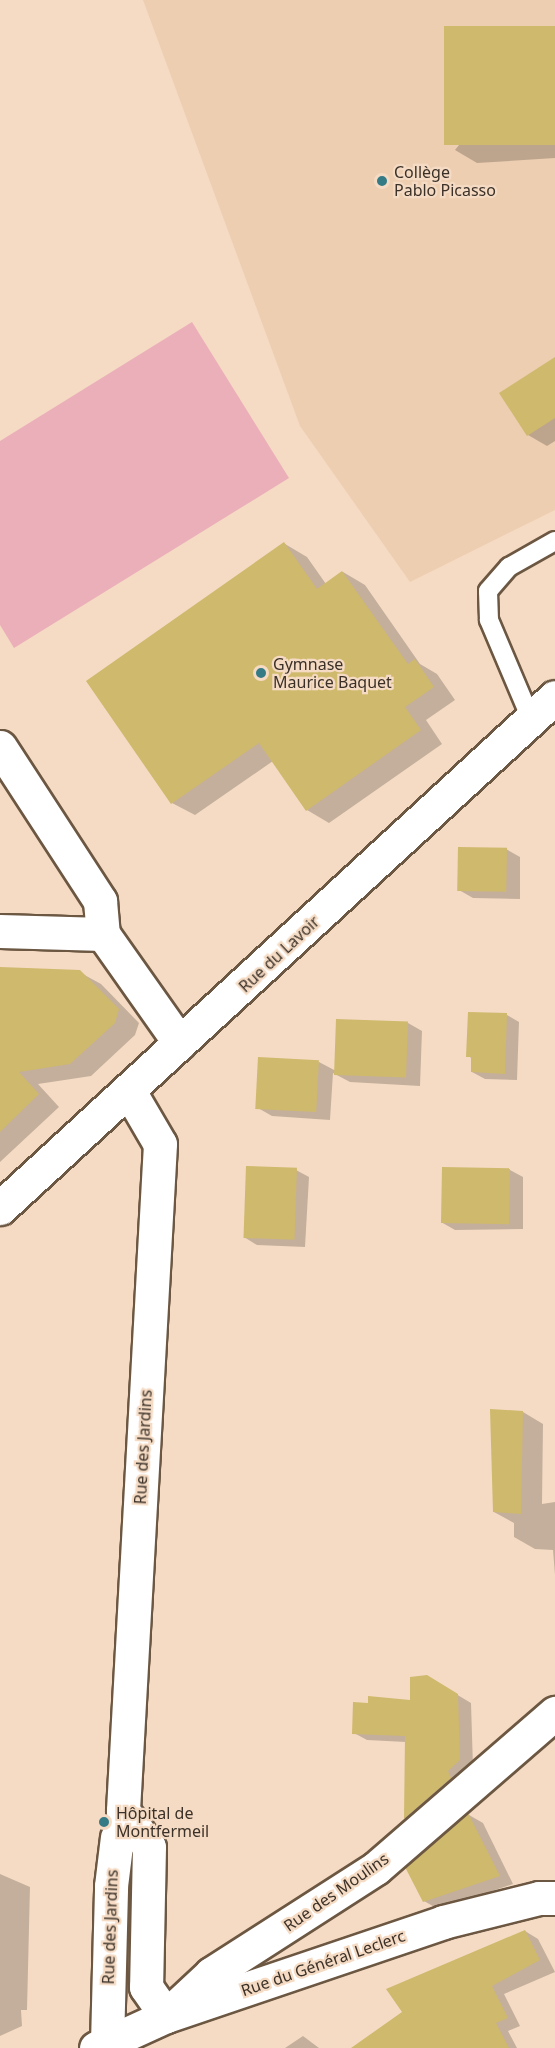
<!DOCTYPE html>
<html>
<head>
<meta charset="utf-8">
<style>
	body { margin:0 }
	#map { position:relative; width:555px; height:2048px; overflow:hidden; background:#f5dbc4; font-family:"Noto Sans",sans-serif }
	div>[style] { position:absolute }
	.built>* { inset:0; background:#edceb1 }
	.green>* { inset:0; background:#ebafb9 }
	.shadow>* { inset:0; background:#0003 }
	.building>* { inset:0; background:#cfb96c; transform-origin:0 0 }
	.roads { filter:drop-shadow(2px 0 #6c5742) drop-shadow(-2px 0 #6c5742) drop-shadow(0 2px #6c5742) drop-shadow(0 -2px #6c5742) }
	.lane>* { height:18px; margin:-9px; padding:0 9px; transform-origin:9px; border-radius:9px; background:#fff }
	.street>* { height:33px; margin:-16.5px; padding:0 16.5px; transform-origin:16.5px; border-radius:16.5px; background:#fff }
	.secondary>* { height:33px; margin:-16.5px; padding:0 16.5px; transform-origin:16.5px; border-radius:16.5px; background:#fff }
	.dots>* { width:16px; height:16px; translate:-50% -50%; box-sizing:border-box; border:3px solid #f5dbc4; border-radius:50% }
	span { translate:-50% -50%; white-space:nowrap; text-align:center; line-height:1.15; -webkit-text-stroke:4.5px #f5dbc4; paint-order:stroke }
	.poi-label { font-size:16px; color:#3b3128 }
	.left { translate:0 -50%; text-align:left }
	.street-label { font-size:16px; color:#3b3128 }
</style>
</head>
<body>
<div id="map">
	<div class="built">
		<div style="clip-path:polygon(143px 0,555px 0,555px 510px,410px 582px,300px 426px)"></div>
	</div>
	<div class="green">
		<div style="clip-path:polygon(192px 322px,289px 478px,14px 648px,0 625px,0 441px)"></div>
	</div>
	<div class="shadow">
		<div style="clip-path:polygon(555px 27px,555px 158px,477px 163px,455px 150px)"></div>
		<div style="clip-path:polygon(555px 359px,555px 441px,547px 446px,528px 435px)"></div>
		<div style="clip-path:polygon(285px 544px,307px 557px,326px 584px,343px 572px,365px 585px,420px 664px,437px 674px,455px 700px,426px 720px,442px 744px,329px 823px,307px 810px,273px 761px,195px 815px,172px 803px)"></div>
		<div style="clip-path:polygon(506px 849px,520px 857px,520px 899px,473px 898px,459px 890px)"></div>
		<div style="clip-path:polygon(0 969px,79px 972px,101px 984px,139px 1023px,135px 1035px,91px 1076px,38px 1084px,59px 1107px,0 1162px)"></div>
		<div style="clip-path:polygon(507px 1015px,519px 1022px,517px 1080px,485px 1079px,472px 1072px,473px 1059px,468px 1056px)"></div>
		<div style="clip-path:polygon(408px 1023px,422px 1031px,420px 1086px,350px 1082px,333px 1073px,330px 1120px,272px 1116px,258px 1108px,319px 1062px,336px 1071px)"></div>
		<div style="clip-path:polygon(296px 1170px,309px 1177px,305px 1247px,257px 1245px,244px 1237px)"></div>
		<div style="clip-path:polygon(510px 1170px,523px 1177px,523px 1229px,455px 1230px,441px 1222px)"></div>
		<div style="clip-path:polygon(523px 1412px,543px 1424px,542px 1504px,555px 1502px,555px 1575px,553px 1550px,535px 1549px,514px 1537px,514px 1523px,494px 1512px)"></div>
		<div style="clip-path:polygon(426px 1676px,471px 1703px,473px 1767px,418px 1826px,405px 1818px,406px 1742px,367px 1740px,354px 1733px,411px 1702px)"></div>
		<div style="clip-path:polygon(469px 1815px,483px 1823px,513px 1884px,438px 1909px,424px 1901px)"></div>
		<div style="clip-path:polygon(0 1874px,30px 1887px,27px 2010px,21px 2010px,22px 2026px,0 2036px)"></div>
		<div style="clip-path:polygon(525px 1931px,538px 1939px,555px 1972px,504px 1994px,520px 2026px,508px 2031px,517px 2048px,354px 2048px)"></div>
		<div style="clip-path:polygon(303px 2036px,319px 2048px,285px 2048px)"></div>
	</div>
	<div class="building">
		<div style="left:555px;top:26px;width:119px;height:111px;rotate:90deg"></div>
		<div style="clip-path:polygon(555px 357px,555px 418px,527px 436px,499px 393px)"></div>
		<div style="clip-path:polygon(284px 542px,317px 589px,342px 571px,408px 664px,415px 659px,434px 687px,405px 707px,421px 730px,306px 811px,259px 743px,171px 804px,86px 681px)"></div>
		<div style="left:458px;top:847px;width:49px;height:44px;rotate:1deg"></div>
		<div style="clip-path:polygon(0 967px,80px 970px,119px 1009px,115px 1023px,70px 1064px,19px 1072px,39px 1094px,0 1132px)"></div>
		<div style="clip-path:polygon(468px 1012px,507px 1013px,505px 1074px,471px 1072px,471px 1057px,466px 1057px)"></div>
		<div style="left:336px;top:1019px;width:72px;height:56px;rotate:2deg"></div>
		<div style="left:258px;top:1057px;width:61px;height:52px;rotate:3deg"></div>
		<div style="left:246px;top:1166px;width:51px;height:72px;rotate:2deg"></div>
		<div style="left:442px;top:1167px;width:68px;height:56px;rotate:1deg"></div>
		<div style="clip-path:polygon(490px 1409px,523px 1411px,521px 1514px,493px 1512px)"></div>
		<div style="clip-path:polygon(427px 1675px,458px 1694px,460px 1760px,448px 1771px,451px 1778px,404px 1819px,405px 1736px,352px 1734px,353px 1702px,368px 1703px,368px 1696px,410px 1700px,410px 1677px)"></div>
		<div style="clip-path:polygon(468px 1813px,500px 1876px,423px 1902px,405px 1867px)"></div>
		<div style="clip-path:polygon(525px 1930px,540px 1960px,492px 1986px,508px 2018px,496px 2023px,509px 2048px,351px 2048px,402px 2012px,386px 1989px)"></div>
	</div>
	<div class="roads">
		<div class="lane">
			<div style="left:531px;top:719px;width:108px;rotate:-113deg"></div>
			<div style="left:489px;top:620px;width:29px;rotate:-92deg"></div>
			<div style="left:488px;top:591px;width:32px;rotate:-49deg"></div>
			<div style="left:509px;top:567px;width:53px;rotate:-29.5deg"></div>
		</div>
		<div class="street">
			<div style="left:0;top:747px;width:184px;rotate:57deg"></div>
			<div style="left:100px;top:901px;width:33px;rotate:85deg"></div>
			<div style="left:103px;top:934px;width:133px;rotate:54.8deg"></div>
			<div style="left:0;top:931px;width:103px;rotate:1.7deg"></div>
			<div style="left:129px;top:1091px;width:61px;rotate:59.7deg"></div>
			<div style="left:160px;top:1144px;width:668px;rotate:93.18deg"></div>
			<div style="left:123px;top:1811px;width:44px;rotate:54.2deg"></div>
			<div style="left:149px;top:1847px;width:140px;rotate:91.2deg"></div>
			<div style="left:146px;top:1987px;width:35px;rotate:55deg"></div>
			<div style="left:166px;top:2016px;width:62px;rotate:-43deg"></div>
			<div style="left:211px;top:1974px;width:196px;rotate:-32.7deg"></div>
			<div style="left:376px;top:1868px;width:237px;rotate:-40.9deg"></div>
			<div style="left:0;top:1208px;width:754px;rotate:-42.64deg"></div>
			<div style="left:107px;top:2043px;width:157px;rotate:-88.5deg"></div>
			<div style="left:111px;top:1886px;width:49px;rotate:-83deg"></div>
		</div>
		<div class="secondary">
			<div style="left:96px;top:2048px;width:77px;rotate:-24.6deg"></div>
			<div style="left:166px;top:2016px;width:293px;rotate:-18.7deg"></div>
			<div style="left:443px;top:1922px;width:99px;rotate:-14deg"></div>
			<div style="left:539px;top:1898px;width:16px"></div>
		</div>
	</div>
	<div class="dots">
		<div style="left:382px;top:181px;background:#347b86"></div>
		<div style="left:261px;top:673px;background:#347b86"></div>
		<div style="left:104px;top:1822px;background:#347b86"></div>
	</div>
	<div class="poi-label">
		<span class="left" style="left:394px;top:181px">Collège<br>Pablo Picasso</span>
		<span class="left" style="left:273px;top:673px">Gymnase<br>Maurice Baquet</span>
		<span class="left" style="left:116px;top:1822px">Hôpital de<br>Montfermeil</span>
	</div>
	<div class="street-label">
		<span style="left:279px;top:954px;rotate:-43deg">Rue du Lavoir</span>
		<span style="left:143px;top:1447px;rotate:-87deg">Rue des Jardins</span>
		<span style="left:336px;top:1892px;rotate:-35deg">Rue des Moulins</span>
		<span style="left:110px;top:1927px;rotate:-88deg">Rue des Jardins</span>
		<span style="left:323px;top:1963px;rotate:-19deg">Rue du Général Leclerc</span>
	</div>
</div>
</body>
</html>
